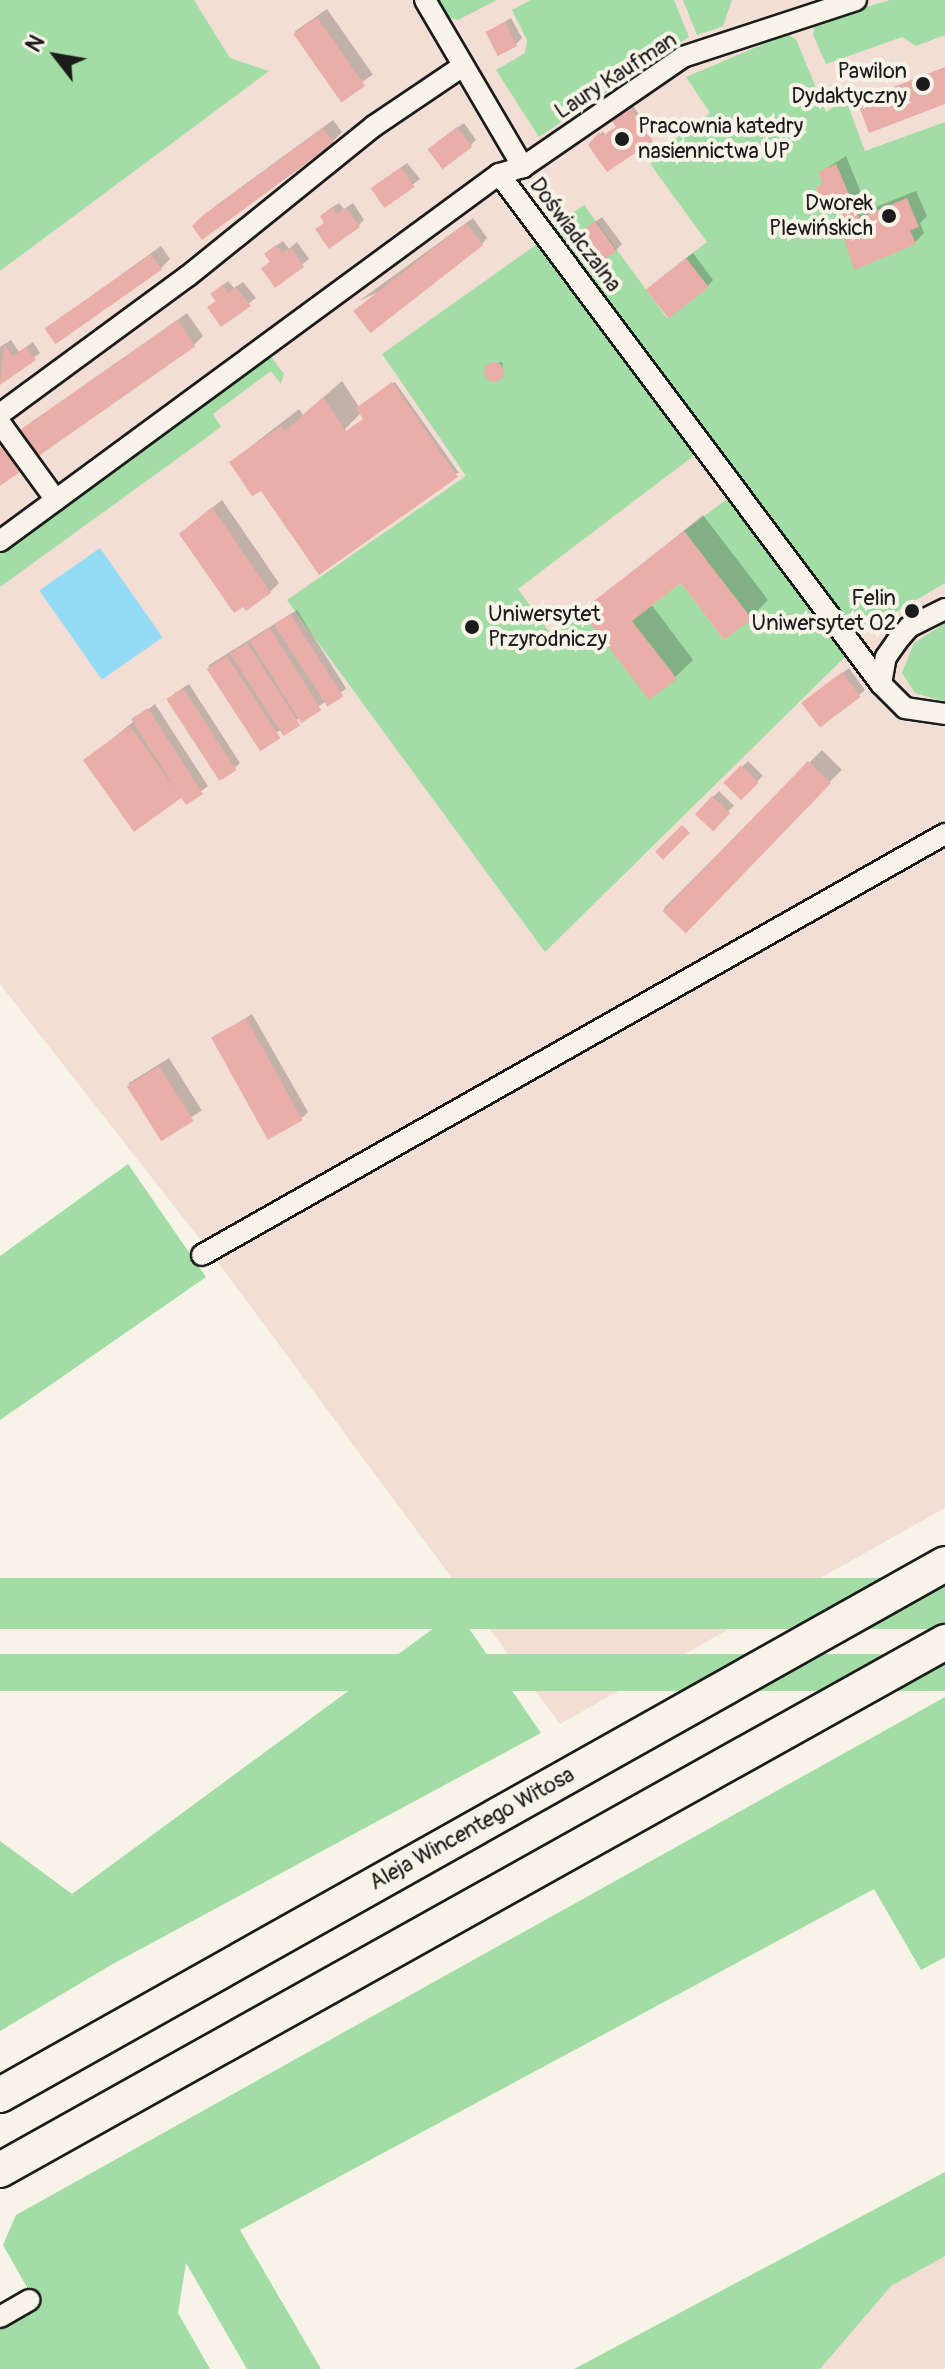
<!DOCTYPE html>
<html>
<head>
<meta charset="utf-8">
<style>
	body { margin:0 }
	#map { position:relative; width:945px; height:2369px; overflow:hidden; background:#f7f3e8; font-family:Pangolin,sans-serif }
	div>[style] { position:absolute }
	.built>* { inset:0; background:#f2ded4 }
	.green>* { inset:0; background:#a1dda4; transform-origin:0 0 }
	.water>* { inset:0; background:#94dbf6; transform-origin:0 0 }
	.shadow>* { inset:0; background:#0003; transform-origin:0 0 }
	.building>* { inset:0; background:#e8aea7; transform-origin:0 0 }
	.round { border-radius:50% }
	.roads { filter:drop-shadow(2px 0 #1c1c1c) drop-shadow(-2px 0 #1c1c1c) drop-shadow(0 2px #1c1c1c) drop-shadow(0 -2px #1c1c1c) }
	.street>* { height:20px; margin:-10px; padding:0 10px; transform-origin:10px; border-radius:10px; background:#f7f3e8 }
	.primary>* { height:34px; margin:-17px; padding:0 17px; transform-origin:17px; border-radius:17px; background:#f7f3e8 }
	.dots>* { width:22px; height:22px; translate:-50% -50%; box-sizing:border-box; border:4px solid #f7f3e8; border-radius:50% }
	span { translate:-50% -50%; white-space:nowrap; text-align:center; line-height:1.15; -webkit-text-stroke:8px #f7f3e8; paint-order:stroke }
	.poi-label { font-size:22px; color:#1c1c1c }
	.right { translate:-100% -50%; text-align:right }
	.left { translate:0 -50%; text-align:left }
	.street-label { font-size:22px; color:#1c1c1c }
	.north { position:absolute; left:16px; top:16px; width:80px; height:80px; -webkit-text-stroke:6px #f7f3e8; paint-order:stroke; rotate:301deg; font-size:22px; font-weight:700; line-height:32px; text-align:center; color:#1c1c1c }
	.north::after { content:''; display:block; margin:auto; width:28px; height:36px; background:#1c1c1c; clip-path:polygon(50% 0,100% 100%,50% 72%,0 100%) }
</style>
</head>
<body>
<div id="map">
	<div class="built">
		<div style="clip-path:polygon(194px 0,945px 0,945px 1508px,560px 1724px,214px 1257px,0 984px,0 271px,268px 71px,230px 58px)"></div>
		<div style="clip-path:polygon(945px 2172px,945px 2369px,593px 2369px)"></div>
	</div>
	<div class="green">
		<div style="clip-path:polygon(0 0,194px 0,230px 58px,269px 71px,0 271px)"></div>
		<div style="clip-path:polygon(434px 0,497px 0,458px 20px,443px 16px)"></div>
		<div style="clip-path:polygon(531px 0,674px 0,689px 37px,539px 137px,496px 70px,525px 53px,527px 40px,512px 10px)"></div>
		<div style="clip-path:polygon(683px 0,732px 0,723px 26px,697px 35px)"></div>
		<div style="clip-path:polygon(890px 0,945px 0,945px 35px,916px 46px,902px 37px,826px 64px,813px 35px,815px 22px)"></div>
		<div style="clip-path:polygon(787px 34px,796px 39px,826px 112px,846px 100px,865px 151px,945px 122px,945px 583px,857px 635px,551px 228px,584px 205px,667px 318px,708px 288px,686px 258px,707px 242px,651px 165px,654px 155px,710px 113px,686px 77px)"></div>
		<div style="clip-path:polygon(540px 242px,696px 454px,518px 589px,550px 633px,581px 611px,649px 699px,676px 678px,632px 621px,681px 583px,724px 640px,751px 619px,684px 531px,730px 497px,847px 655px,545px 952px,287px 600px,466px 476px,382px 354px)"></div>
		<div style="clip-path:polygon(268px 353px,284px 374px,281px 384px,271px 371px,213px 414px,221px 427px,0 587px,0 549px)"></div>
		<div style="clip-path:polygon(945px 623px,945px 702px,915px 693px,902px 673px,914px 643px)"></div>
		<div style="clip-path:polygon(128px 1164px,206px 1277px,0 1420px,0 1256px)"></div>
		<div style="left:945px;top:1578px;width:51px;height:1083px;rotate:90deg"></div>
		<div style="clip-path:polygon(457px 1611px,541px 1733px,111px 1965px,0 2031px,0 1841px,72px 1894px)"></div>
		<div style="left:945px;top:1654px;width:37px;height:1084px;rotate:90deg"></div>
		<div style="clip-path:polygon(945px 1697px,945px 1957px,921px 1970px,874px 1889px,240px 2230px,321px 2369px,247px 2369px,186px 2263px,178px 2313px,210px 2369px,0 2369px,0 2328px,37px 2305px,3px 2245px,16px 2215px)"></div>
		<div style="clip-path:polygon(945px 2172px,945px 2256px,891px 2286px,820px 2369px,574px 2369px)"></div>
	</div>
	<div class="water">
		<div style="left:100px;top:548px;width:109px;height:74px;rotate:55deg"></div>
	</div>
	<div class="shadow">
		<div style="left:327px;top:9px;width:80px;height:39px;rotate:55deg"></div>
		<div style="clip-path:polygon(511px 18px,522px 38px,516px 44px,488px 32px)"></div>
		<div style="clip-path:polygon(632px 104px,654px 137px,591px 145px,603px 131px,605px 135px,618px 126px,612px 118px)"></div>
		<div style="clip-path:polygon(333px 120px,342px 132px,333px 141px,202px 237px,214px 207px)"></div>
		<div style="clip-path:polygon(464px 123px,476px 140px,470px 146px,436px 143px)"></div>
		<div style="clip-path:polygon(846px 156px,868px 210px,916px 191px,927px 216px,920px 223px,924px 233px,915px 242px,855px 267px,836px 208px,818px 188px,824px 182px,821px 172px)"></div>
		<div style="clip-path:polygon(407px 163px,420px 179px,385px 206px,379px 184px)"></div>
		<div style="clip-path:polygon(339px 203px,344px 209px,353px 203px,364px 220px,359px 225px,326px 222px,328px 210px)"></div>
		<div style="clip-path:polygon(602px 217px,622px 244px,616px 250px,584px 230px)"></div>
		<div style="clip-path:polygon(473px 218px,487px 238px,482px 244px,359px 301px)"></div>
		<div style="clip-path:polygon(283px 241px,289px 249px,297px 242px,309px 259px,276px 285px,273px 248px)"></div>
		<div style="clip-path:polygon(161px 246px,170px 259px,161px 268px,56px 343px,48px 331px,57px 321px)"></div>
		<div style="clip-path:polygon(693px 253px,713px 280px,708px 286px,653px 284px)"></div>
		<div style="clip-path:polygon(228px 281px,234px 288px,243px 282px,256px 298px,222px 324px,219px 288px)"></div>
		<div style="clip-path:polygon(187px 313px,203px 336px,194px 345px,33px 426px)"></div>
		<div style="clip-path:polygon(11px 340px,19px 352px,33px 342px,40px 353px,0 383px,0 347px)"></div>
		<div style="clip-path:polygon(502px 362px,504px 374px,489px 379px,486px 367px)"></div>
		<div style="clip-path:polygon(evenodd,342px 381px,359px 407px,395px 382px,459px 473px,264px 491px,231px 462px,299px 409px,303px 415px,342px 381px,362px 412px,366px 418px,342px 435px,341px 433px,362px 412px)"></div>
		<div style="clip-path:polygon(222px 500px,279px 583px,270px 592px,191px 525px)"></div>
		<div style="clip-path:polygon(703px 515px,768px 600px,750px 618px,682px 581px,651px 604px,693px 660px,675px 677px,584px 611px)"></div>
		<div style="left:297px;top:610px;width:93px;height:105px;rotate:58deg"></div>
		<div style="clip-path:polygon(849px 668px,865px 690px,859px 695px,809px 698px)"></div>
		<div style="clip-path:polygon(189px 684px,240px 763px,234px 769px,175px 693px)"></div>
		<div style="clip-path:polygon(155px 704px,208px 786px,187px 802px,182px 795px,85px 761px)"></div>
		<div style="left:822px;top:750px;width:28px;height:224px;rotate:45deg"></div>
		<div style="left:748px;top:761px;width:21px;height:31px;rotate:45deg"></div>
		<div style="left:719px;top:791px;width:21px;height:31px;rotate:45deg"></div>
		<div style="clip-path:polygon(252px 1014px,308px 1112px,302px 1118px,214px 1038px)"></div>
		<div style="left:169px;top:1058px;width:62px;height:48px;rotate:58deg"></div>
	</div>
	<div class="building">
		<div style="left:317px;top:17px;width:84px;height:29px;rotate:55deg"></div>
		<div style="left:505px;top:22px;width:27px;height:22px;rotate:63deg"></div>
		<div style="clip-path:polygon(945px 67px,945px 104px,869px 133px,857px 101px)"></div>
		<div style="clip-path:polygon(629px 105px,653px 141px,607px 172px,588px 145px,599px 132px,602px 136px,616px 127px,610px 117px)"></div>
		<div style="left:457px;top:127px;width:25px;height:37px;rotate:53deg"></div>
		<div style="clip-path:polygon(323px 128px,334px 143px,202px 240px,192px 226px,202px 216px)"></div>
		<div style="clip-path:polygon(836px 164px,859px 218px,907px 198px,919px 227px,910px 230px,916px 244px,854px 270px,835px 211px,827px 214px,816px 187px,823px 184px,818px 172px)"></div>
		<div style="left:401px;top:167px;width:24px;height:37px;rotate:55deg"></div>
		<div style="clip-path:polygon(332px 207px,337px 214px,346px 208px,360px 227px,329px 249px,315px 229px,324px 223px,320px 216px)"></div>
		<div style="left:595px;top:221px;width:37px;height:24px;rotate:54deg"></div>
		<div style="left:466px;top:223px;width:28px;height:143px;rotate:52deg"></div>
		<div style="clip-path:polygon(276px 245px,282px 253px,291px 247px,304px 267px,275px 288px,261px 268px,270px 262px,264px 254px)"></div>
		<div style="left:151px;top:254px;width:19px;height:130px;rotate:55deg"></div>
		<div style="left:686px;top:258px;width:37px;height:51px;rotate:52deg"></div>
		<div style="clip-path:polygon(222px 285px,228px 293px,236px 287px,251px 306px,221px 327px,207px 307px,216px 301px,210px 294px)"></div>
		<div style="left:177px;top:320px;width:32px;height:194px;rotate:55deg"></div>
		<div style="clip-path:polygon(4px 344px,13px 356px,26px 347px,36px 360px,0 385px)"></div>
		<div class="round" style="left:484px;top:362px;width:20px;height:20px"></div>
		<div style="clip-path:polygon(392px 382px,458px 477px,319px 575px,261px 491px,252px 496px,229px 462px,281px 426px,285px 431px,323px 397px,346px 431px,363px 419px,356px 408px)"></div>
		<div style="clip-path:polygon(5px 444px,24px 469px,0 486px,0 447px)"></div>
		<div style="clip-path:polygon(212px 507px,271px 593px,246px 611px,243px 607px,234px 613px,179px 534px)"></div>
		<div style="clip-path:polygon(684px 531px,752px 619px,724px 640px,681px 583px,632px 621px,677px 679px,649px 700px,581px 611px)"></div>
		<div style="left:290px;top:614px;width:98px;height:19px;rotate:57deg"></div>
		<div style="left:270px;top:628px;width:97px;height:24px;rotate:58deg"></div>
		<div style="left:247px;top:643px;width:98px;height:20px;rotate:57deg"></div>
		<div style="left:227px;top:656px;width:98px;height:24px;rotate:57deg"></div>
		<div style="left:842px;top:672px;width:31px;height:51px;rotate:53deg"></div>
		<div style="left:183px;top:688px;width:98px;height:20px;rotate:57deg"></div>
		<div style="clip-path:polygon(148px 708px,203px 794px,186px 805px,181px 798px,134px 832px,83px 760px,130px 726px,178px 793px,131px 719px)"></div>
		<div style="left:808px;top:761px;width:32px;height:209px;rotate:44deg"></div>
		<div style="left:741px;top:765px;width:25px;height:25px;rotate:45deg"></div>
		<div style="left:712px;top:796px;width:25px;height:25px;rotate:43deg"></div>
		<div style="left:682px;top:825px;width:11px;height:38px;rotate:45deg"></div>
		<div style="left:246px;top:1018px;width:117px;height:40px;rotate:61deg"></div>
		<div style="left:159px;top:1066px;width:65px;height:38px;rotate:58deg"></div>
	</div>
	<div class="roads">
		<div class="street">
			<div style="left:425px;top:0;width:194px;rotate:59.6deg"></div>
			<div style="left:499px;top:174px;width:25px;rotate:-16deg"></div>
			<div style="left:523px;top:167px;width:194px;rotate:-34.5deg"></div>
			<div style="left:683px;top:57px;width:182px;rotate:-18.2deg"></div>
			<div style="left:0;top:414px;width:233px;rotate:-36.3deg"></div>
			<div style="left:188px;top:276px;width:239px;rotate:-38.9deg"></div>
			<div style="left:374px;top:126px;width:107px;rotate:-34deg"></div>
			<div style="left:0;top:423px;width:95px;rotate:54deg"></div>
			<div style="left:0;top:541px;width:619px;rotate:-36.33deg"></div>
			<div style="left:499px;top:174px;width:637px;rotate:53.17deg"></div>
			<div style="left:881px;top:684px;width:34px;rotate:45deg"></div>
			<div style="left:905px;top:708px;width:40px;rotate:8.5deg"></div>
			<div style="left:881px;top:684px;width:27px;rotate:-80deg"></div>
			<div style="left:886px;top:657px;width:19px;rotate:-55deg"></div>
			<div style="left:897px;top:641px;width:18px;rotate:-49deg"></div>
			<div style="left:909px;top:627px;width:40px;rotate:-26.6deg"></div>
			<div style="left:202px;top:1255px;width:854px;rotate:-29.54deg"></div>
			<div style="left:0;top:2317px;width:34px;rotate:-30deg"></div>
		</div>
		<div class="primary">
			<div style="left:0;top:2095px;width:1084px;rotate:-29.33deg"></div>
			<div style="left:0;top:2170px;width:1083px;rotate:-29.19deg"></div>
		</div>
	</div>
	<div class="dots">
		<div style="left:923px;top:84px;background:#1c1c1c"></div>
		<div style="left:622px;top:139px;background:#1c1c1c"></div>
		<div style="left:889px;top:216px;background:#1c1c1c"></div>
		<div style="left:912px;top:611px;background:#1c1c1c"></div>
		<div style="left:472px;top:627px;background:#1c1c1c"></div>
	</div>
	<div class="poi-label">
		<span class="right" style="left:907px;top:84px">Pawilon<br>Dydaktyczny</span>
		<span class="left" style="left:638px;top:139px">Pracownia katedry<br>nasiennictwa UP</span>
		<span class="right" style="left:873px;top:216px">Dworek<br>Plewińskich</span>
		<span class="right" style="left:896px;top:611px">Felin<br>Uniwersytet 02</span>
		<span class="left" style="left:488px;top:627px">Uniwersytet<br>Przyrodniczy</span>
	</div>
	<div class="street-label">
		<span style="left:616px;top:76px;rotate:-33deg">Laury Kaufman</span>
		<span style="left:575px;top:235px;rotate:53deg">Doświadczalna</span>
		<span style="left:472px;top:1829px;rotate:-29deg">Aleja Wincentego Witosa</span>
	</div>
	<div class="north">N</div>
</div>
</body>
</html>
